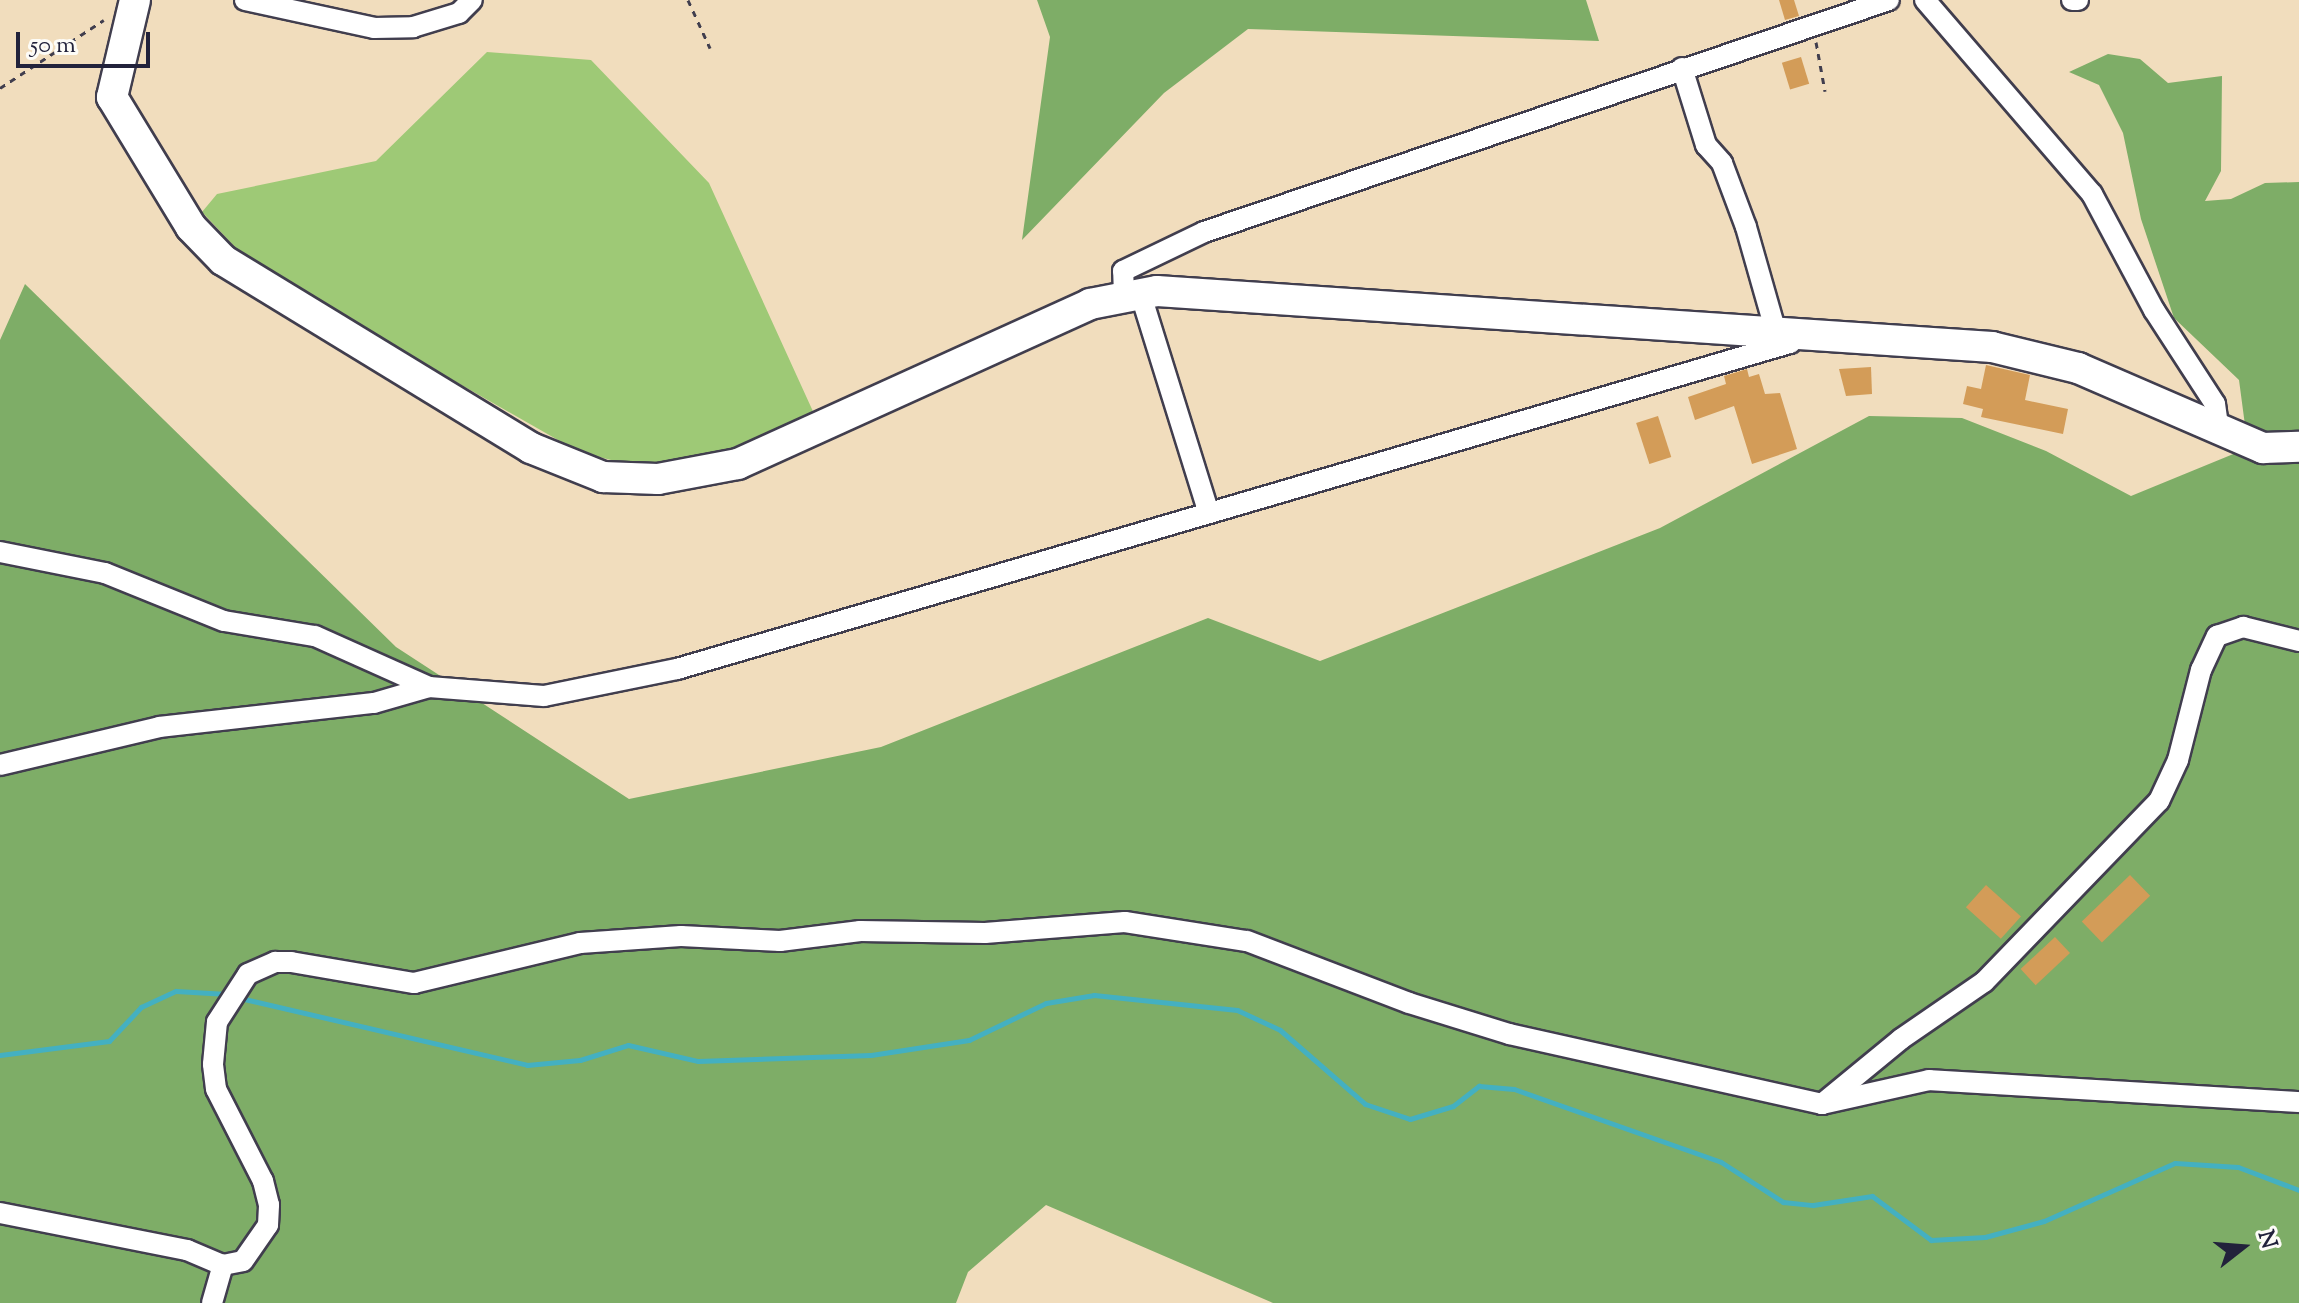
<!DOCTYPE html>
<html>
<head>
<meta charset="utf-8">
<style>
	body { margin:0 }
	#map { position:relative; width:2299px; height:1303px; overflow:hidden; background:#f1ddbd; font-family:"Sorts Mill Goudy",serif }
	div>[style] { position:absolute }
	.green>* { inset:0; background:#9ec976 }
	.forest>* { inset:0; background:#7ead67 }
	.stream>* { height:5px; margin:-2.5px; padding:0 2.5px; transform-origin:2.5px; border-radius:2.5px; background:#44b0c1 }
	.building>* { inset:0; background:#d39c58; transform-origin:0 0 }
	.path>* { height:3px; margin-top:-1.5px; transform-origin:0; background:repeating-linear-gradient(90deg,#413e4e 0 6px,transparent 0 12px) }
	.roads { filter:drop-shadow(2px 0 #413e4e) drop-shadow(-2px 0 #413e4e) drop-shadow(0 2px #413e4e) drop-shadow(0 -2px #413e4e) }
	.street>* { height:20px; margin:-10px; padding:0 10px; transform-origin:10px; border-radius:10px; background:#fff }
	.secondary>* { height:30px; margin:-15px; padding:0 15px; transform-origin:15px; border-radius:15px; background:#fff }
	span { translate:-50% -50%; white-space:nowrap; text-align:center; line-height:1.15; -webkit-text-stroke:8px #fdfcf7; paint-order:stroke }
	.north { position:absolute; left:2203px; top:1207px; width:80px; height:80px; -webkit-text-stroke:6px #fdfcf7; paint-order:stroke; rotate:73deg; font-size:22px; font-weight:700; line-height:32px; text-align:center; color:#22223b }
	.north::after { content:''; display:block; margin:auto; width:28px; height:36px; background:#22223b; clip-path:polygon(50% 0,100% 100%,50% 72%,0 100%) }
	.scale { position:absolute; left:16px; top:32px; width:134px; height:36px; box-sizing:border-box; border:4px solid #22223b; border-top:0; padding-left:10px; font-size:24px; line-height:28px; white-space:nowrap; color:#22223b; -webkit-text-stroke:6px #fdfcf7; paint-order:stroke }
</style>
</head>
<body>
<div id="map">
	<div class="green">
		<div style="clip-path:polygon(487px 52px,591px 60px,709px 183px,816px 418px,745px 446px,651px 470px,579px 452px,253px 266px,202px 212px,217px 194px,376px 161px)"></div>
	</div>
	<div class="forest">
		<div style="clip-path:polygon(1037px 0,1586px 0,1599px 41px,1248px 29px,1164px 93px,1022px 240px,1050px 37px)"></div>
		<div style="clip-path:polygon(2108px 54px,2140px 59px,2168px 83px,2222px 76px,2221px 171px,2205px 201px,2231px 199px,2265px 183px,2299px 182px,2299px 1303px,1273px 1303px,1046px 1205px,968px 1272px,956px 1303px,0 1303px,0 340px,25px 284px,396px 647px,629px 799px,881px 747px,1208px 618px,1320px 661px,1660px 528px,1869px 416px,1962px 418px,2046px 451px,2131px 496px,2248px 448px,2239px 380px,2174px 318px,2141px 219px,2123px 133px,2099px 85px,2069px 72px)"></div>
	</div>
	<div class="stream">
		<div style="left:240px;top:998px;width:295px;rotate:13.1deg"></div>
		<div style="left:527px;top:1065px;width:53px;rotate:-5.4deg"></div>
		<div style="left:580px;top:1060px;width:50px;rotate:-17.4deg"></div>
		<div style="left:628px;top:1045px;width:72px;rotate:12.9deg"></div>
		<div style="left:698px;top:1061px;width:173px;rotate:-2deg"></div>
		<div style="left:871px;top:1055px;width:99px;rotate:-8.7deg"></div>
		<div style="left:969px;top:1040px;width:85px;rotate:-25.7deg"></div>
		<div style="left:1046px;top:1003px;width:49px;rotate:-9.5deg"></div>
		<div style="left:1094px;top:995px;width:144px;rotate:6deg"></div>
		<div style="left:1237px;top:1010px;width:47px;rotate:24.9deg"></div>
		<div style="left:1280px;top:1030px;width:113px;rotate:41deg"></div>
		<div style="left:1365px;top:1104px;width:47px;rotate:18.4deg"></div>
		<div style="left:1410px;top:1119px;width:45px;rotate:-16.8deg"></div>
		<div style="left:1453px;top:1106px;width:33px;rotate:-38deg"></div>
		<div style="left:1479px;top:1086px;width:35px;rotate:5deg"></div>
		<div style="left:1514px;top:1089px;width:219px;rotate:19.4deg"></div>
		<div style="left:1721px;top:1162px;width:74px;rotate:32.8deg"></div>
		<div style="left:1783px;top:1202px;width:30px;rotate:6deg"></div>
		<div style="left:1813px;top:1205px;width:60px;rotate:-8.7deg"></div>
		<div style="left:1872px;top:1196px;width:74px;rotate:36.7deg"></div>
		<div style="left:1931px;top:1240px;width:54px;rotate:-3.2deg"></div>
		<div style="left:1985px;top:1237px;width:61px;rotate:-15.2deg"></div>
		<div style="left:2044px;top:1221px;width:143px;rotate:-23.9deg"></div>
		<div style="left:2175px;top:1163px;width:63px;rotate:3.6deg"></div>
		<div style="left:2238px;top:1167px;width:65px;rotate:20.7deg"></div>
		<div style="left:0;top:1055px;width:110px;rotate:-7.3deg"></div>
		<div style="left:109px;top:1041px;width:47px;rotate:-46.7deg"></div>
		<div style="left:141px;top:1007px;width:38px;rotate:-25deg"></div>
		<div style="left:176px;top:991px;width:51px;rotate:3.4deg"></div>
	</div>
	<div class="building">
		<div style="clip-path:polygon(1779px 0,1794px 0,1799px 16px,1785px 20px)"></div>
		<div style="left:1801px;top:57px;width:28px;height:20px;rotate:73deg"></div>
		<div style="clip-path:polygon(1986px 365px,2030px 375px,2025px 400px,2068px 409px,2063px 434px,1981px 417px,1983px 409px,1963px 404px,1967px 386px,1981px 389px)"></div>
		<div style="clip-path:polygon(1871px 367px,1872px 394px,1846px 396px,1839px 369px)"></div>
		<div style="clip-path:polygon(1747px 369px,1749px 377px,1759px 374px,1765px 394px,1780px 393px,1797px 449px,1752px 464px,1734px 406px,1695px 420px,1688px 397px,1726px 384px,1724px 376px)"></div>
		<div style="left:1658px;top:416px;width:43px;height:23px;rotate:72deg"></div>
		<div style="left:2130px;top:875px;width:29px;height:67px;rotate:46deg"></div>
		<div style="left:1986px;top:885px;width:47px;height:30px;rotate:42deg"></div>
		<div style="left:2055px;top:937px;width:22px;height:47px;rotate:47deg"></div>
	</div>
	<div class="path">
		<div style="left:688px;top:0;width:53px;rotate:65.4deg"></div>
		<div style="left:1816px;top:42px;width:50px;rotate:79.6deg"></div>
		<div style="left:0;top:88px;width:124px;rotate:-33.2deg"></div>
	</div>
	<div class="roads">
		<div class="street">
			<div style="left:245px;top:0;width:132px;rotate:12.2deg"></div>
			<div style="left:374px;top:28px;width:39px;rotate:-1deg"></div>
			<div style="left:413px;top:27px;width:48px;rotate:-16.9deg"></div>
			<div style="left:459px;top:13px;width:18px;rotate:-45deg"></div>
			<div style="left:1925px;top:0;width:256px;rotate:49.3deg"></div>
			<div style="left:2092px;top:194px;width:132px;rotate:61.9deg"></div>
			<div style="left:2154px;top:310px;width:112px;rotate:57deg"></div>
			<div style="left:2215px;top:404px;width:21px;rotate:82deg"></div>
			<div style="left:2072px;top:0;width:6px"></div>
			<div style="left:1682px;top:68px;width:81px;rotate:72.7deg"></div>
			<div style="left:1706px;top:145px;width:24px;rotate:48deg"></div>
			<div style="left:1722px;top:163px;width:68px;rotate:69.4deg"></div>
			<div style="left:1746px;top:227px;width:109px;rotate:74.1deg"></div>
			<div style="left:1140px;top:292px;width:228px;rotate:72.7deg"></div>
			<div style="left:1124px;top:295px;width:24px;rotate:-92deg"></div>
			<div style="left:1123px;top:271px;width:90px;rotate:-25.7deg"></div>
			<div style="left:1204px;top:232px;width:723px;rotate:-18.71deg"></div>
			<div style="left:0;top:552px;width:107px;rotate:11.3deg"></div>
			<div style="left:105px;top:573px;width:128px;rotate:22deg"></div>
			<div style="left:224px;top:621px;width:92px;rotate:9.4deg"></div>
			<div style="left:315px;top:636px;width:125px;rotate:24.1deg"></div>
			<div style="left:0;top:765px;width:163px;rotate:-13.4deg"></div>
			<div style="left:159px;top:727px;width:216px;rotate:-6.4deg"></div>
			<div style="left:374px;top:703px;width:57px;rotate:-16.2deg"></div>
			<div style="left:429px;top:687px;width:115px;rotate:4.5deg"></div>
			<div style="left:544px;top:696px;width:136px;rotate:-11.5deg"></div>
			<div style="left:677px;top:669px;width:1160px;rotate:-16.33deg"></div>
			<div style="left:1790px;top:343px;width:11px;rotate:-45deg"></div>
			<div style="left:1822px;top:1104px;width:102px;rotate:-39.4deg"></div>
			<div style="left:1901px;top:1039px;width:101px;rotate:-34.5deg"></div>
			<div style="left:1984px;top:982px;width:252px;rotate:-46deg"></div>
			<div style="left:2159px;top:801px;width:45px;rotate:-65.1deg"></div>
			<div style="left:2178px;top:760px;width:93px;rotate:-75.7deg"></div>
			<div style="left:2201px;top:670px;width:38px;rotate:-65deg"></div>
			<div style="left:2217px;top:636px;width:28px;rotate:-19deg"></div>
			<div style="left:2243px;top:627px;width:58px;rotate:14deg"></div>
			<div style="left:0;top:1213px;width:191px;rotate:11.2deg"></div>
			<div style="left:187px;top:1250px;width:39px;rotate:23deg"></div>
			<div style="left:223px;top:1265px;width:20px;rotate:-11deg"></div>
			<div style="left:243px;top:1261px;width:44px;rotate:-55.2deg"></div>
			<div style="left:268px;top:1225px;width:20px;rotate:-87deg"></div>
			<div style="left:269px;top:1205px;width:25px;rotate:-104deg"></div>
			<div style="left:263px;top:1181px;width:103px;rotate:-117.1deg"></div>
			<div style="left:216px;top:1089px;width:25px;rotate:-97deg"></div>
			<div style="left:213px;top:1064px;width:42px;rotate:-84.6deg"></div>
			<div style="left:217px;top:1022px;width:57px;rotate:-57.1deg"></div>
			<div style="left:248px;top:974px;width:30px;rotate:-24deg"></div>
			<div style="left:275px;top:962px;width:16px"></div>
			<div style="left:291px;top:962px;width:125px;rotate:9.7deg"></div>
			<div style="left:414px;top:983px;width:171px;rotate:-13.5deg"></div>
			<div style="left:580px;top:943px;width:101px;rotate:-4deg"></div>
			<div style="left:681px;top:936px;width:99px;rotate:2.9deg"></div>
			<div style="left:780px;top:941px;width:81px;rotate:-7.1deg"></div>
			<div style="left:860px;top:931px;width:125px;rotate:0.9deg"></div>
			<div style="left:985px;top:933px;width:140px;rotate:-4.5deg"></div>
			<div style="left:1125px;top:922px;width:123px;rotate:8.9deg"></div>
			<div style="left:1247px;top:941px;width:173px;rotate:20.9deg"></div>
			<div style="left:1409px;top:1003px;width:105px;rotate:17.2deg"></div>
			<div style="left:1509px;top:1034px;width:321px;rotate:12.6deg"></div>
			<div style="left:1822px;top:1104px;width:110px;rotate:-12.6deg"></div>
			<div style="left:1929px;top:1080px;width:371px;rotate:3.4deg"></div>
			<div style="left:212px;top:1303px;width:40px;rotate:-74deg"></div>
		</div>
		<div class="secondary">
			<div style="left:135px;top:0;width:100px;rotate:103.3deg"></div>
			<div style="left:112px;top:97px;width:152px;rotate:58.7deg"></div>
			<div style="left:191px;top:227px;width:46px;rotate:45.9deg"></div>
			<div style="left:223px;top:260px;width:361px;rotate:31.4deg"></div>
			<div style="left:531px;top:448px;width:78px;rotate:21.9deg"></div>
			<div style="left:603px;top:477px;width:55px;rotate:2.1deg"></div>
			<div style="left:658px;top:479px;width:81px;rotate:-10.6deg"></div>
			<div style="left:738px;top:464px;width:387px;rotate:-24.4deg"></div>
			<div style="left:1090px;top:304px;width:68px;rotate:-11deg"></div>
			<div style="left:1157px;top:291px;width:837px;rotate:3.84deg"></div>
			<div style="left:1992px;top:347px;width:89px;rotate:13.7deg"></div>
			<div style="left:2078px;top:368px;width:202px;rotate:23.4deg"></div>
			<div style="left:2263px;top:448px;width:36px;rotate:-2deg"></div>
		</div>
	</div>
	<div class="north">N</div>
	<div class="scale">50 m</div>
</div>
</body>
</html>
